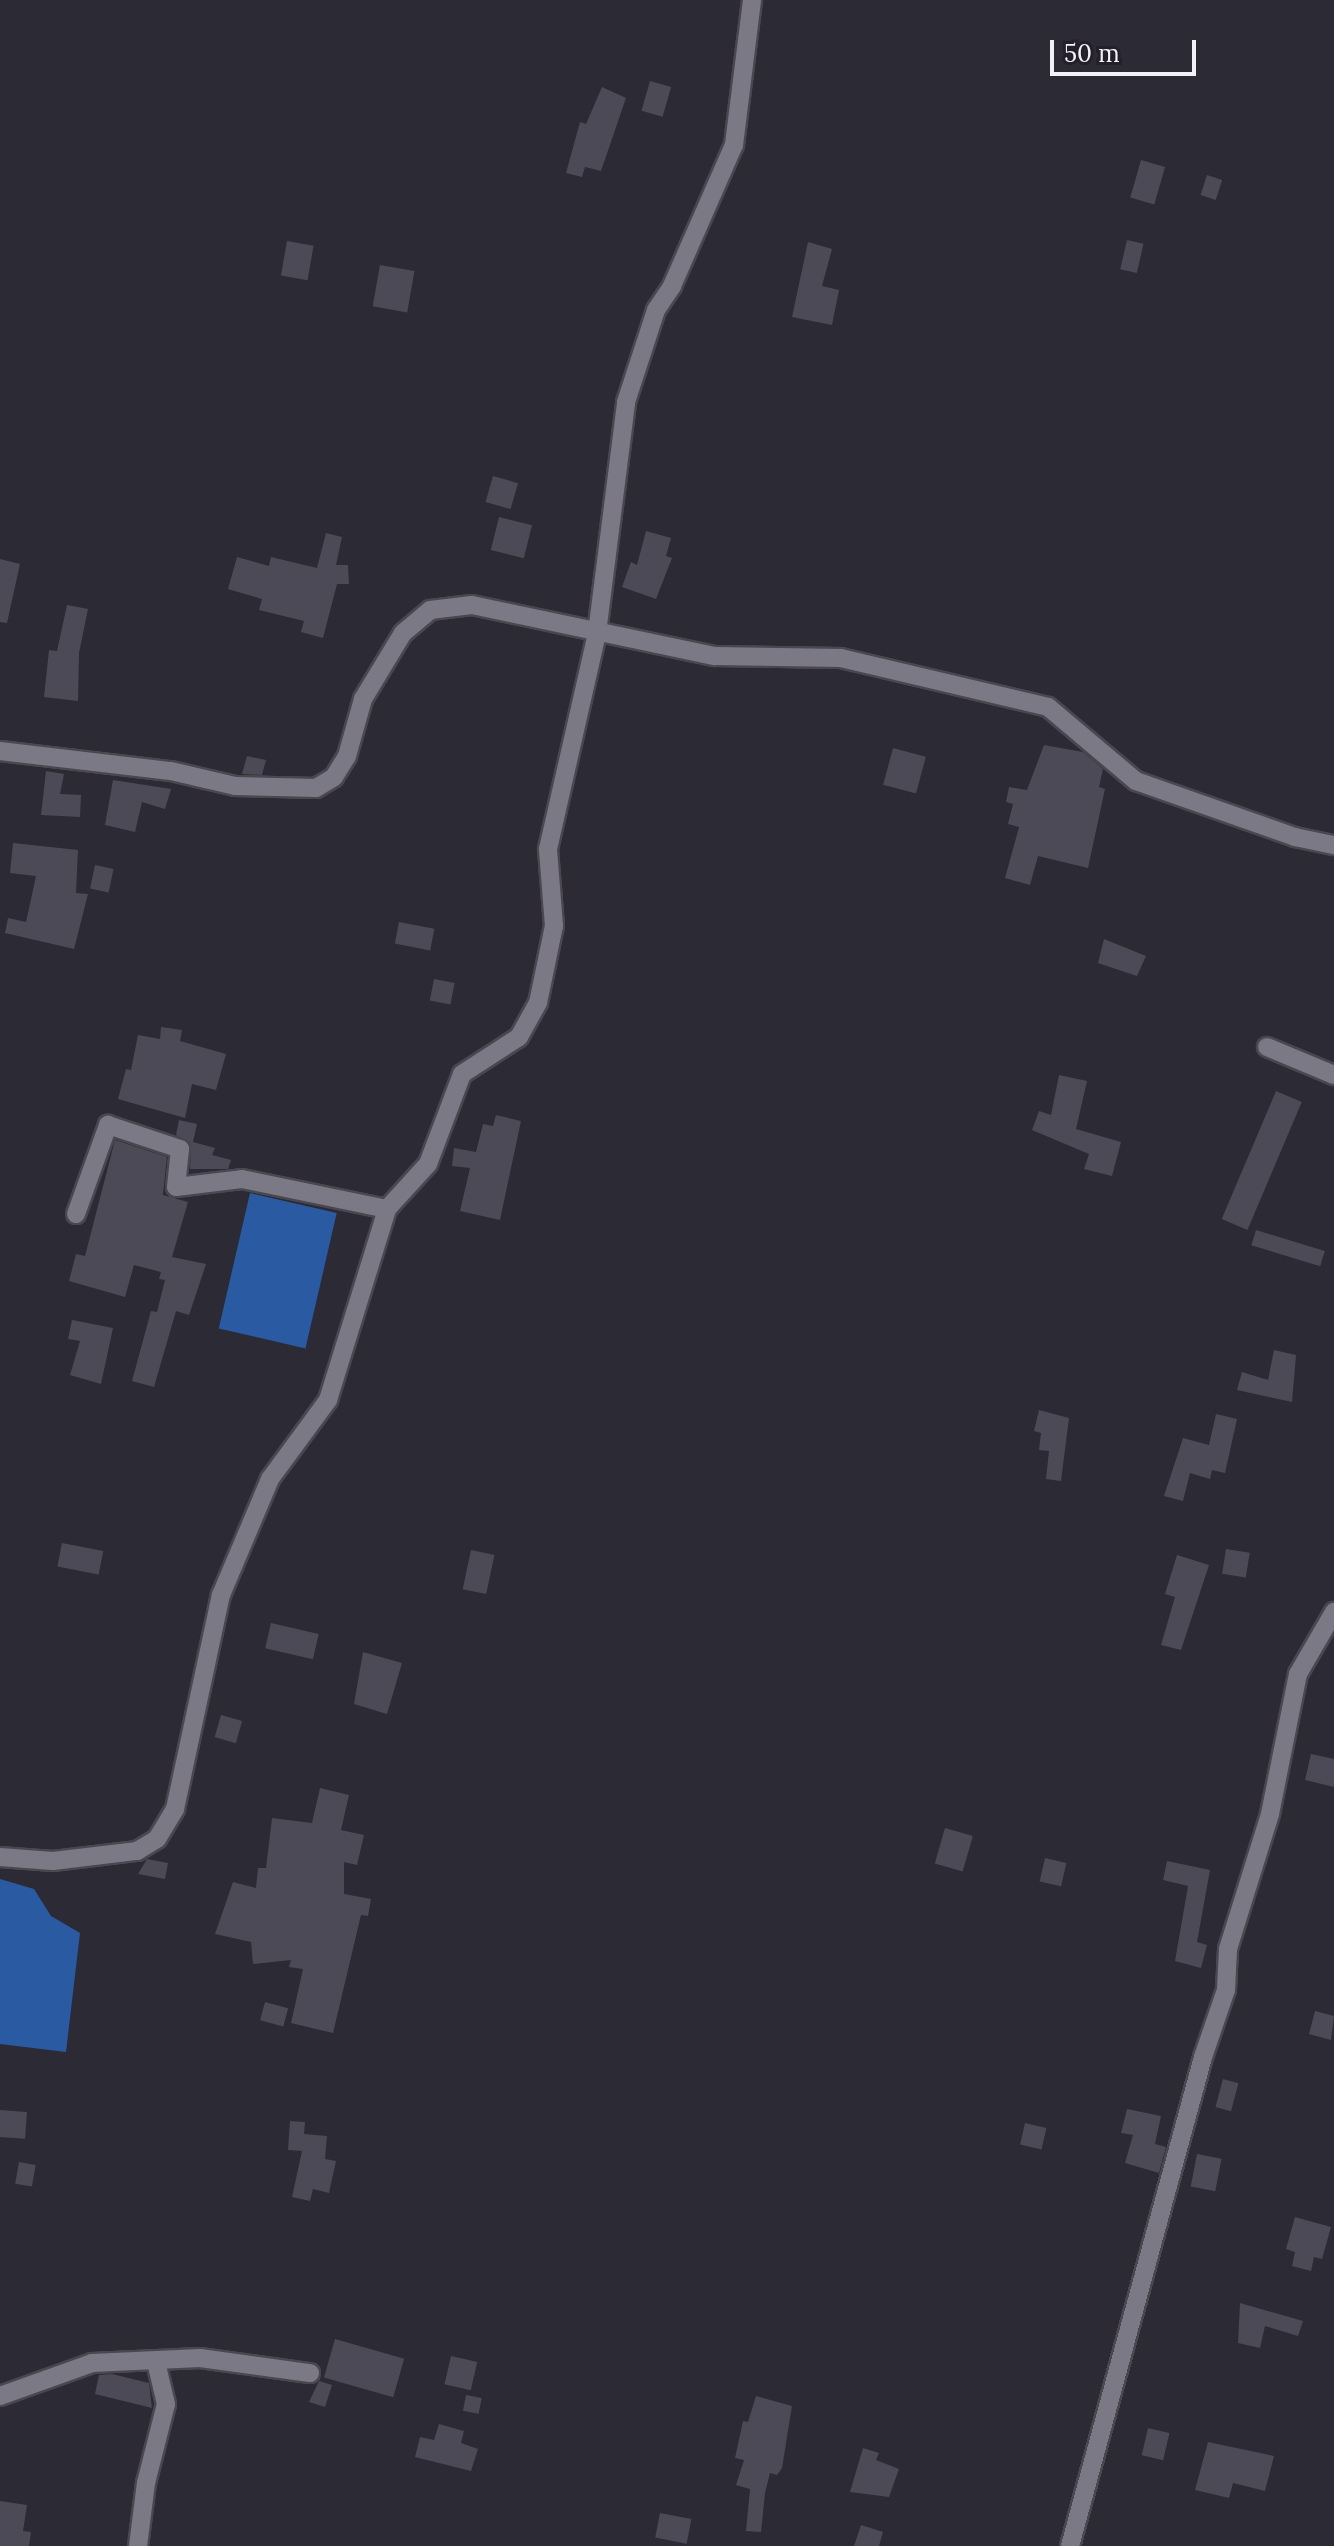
<!DOCTYPE html>
<html>
<head>
<meta charset="utf-8">
<style>
	body { margin:0 }
	#map { position:relative; width:1334px; height:2546px; overflow:hidden; background:#2c2a35; font-family:Lora,serif }
	div>[style] { position:absolute }
	.water>* { inset:0; background:#295aa2; transform-origin:0 0 }
	.building>* { inset:0; background:#4c4a56; transform-origin:0 0 }
	.roads { filter:drop-shadow(2px 0 #4a4751) drop-shadow(-2px 0 #4a4751) drop-shadow(0 2px #4a4751) drop-shadow(0 -2px #4a4751) }
	.minor>* { height:18px; margin:-9px; padding:0 9px; transform-origin:9px; border-radius:9px; background:#7c7987 }
	span { translate:-50% -50%; white-space:nowrap; text-align:center; line-height:1.15; -webkit-text-stroke:6px #23202b; paint-order:stroke }
	.scale { position:absolute; left:1050px; top:40px; width:146px; height:36px; box-sizing:border-box; border:4px solid #f2f0f8; border-top:0; padding-left:10px; font-size:24px; line-height:28px; white-space:nowrap; color:#f2f0f8; -webkit-text-stroke:6px #23202b; paint-order:stroke }
</style>
</head>
<body>
<div id="map">
	<div class="water">
		<div style="left:250px;top:1193px;width:89px;height:139px;rotate:13deg"></div>
		<div style="clip-path:polygon(0 1879px,34px 1889px,51px 1916px,80px 1933px,66px 2052px,0 2044px)"></div>
	</div>
	<div class="building">
		<div style="left:650px;top:81px;width:22px;height:31px;rotate:16deg"></div>
		<div style="clip-path:polygon(602px 87px,626px 98px,601px 171px,585px 167px,582px 177px,566px 173px,580px 122px,586px 124px)"></div>
		<div style="left:1141px;top:160px;width:25px;height:39px;rotate:16deg"></div>
		<div style="left:1207px;top:175px;width:16px;height:21px;rotate:18deg"></div>
		<div style="left:1127px;top:240px;width:17px;height:30px;rotate:13deg"></div>
		<div style="left:287px;top:241px;width:27px;height:35px;rotate:10deg"></div>
		<div style="clip-path:polygon(808px 242px,832px 249px,822px 286px,839px 290px,832px 325px,792px 317px)"></div>
		<div style="left:380px;top:265px;width:35px;height:42px;rotate:10deg"></div>
		<div style="left:493px;top:476px;width:26px;height:27px;rotate:16deg"></div>
		<div style="left:499px;top:517px;width:34px;height:34px;rotate:14deg"></div>
		<div style="clip-path:polygon(646px 531px,671px 538px,666px 556px,672px 558px,656px 599px,622px 587px,631px 562px,637px 565px)"></div>
		<div style="clip-path:polygon(326px 533px,342px 537px,336px 565px,348px 565px,349px 584px,337px 584px,323px 638px,301px 632px,304px 621px,259px 610px,262px 599px,228px 589px,237px 557px,269px 566px,271px 557px,317px 568px)"></div>
		<div style="clip-path:polygon(0 559px,20px 564px,7px 623px,0 622px)"></div>
		<div style="clip-path:polygon(67px 605px,88px 609px,79px 653px,78px 701px,44px 697px,49px 650px,57px 651px)"></div>
		<div style="clip-path:polygon(1044px 745px,1083px 752px,1103px 769px,1099px 787px,1105px 789px,1088px 868px,1038px 856px,1030px 885px,1005px 878px,1019px 827px,1008px 824px,1013px 804px,1006px 802px,1009px 787px,1027px 790px)"></div>
		<div style="left:893px;top:748px;width:34px;height:38px;rotate:15deg"></div>
		<div style="clip-path:polygon(247px 756px,266px 760px,262px 775px,242px 774px)"></div>
		<div style="clip-path:polygon(46px 771px,64px 774px,60px 794px,81px 795px,80px 817px,41px 815px)"></div>
		<div style="clip-path:polygon(113px 780px,171px 789px,165px 809px,142px 802px,135px 832px,105px 825px)"></div>
		<div style="clip-path:polygon(13px 843px,78px 850px,76px 893px,88px 894px,74px 949px,5px 933px,8px 918px,26px 922px,36px 876px,10px 873px)"></div>
		<div style="left:95px;top:865px;width:19px;height:24px;rotate:12deg"></div>
		<div style="left:399px;top:922px;width:36px;height:22px;rotate:11deg"></div>
		<div style="clip-path:polygon(1104px 939px,1146px 956px,1137px 976px,1098px 963px)"></div>
		<div style="left:434px;top:979px;width:21px;height:22px;rotate:11deg"></div>
		<div style="clip-path:polygon(161px 1027px,182px 1030px,180px 1041px,226px 1054px,216px 1090px,192px 1084px,185px 1118px,118px 1099px,126px 1069px,131px 1070px,138px 1035px,160px 1039px)"></div>
		<div style="clip-path:polygon(1059px 1075px,1087px 1081px,1076px 1129px,1121px 1142px,1112px 1176px,1084px 1169px,1089px 1154px,1032px 1130px,1039px 1111px,1051px 1115px)"></div>
		<div style="left:1276px;top:1091px;width:28px;height:139px;rotate:23deg"></div>
		<div style="clip-path:polygon(496px 1115px,521px 1121px,500px 1220px,460px 1211px,470px 1168px,452px 1166px,454px 1148px,476px 1152px,483px 1124px,493px 1126px)"></div>
		<div style="clip-path:polygon(179px 1120px,197px 1124px,193px 1142px,215px 1148px,212px 1155px,231px 1160px,228px 1169px,190px 1169px,191px 1144px,176px 1135px)"></div>
		<div style="clip-path:polygon(115px 1140px,167px 1157px,163px 1195px,188px 1202px,172px 1257px,206px 1264px,189px 1315px,176px 1311px,154px 1387px,132px 1381px,151px 1311px,157px 1312px,165px 1280px,159px 1279px,161px 1272px,134px 1265px,125px 1297px,69px 1281px,76px 1254px,85px 1256px)"></div>
		<div style="left:1256px;top:1230px;width:72px;height:16px;rotate:17deg"></div>
		<div style="clip-path:polygon(72px 1320px,113px 1328px,101px 1384px,70px 1375px,80px 1341px,68px 1339px)"></div>
		<div style="clip-path:polygon(1274px 1350px,1296px 1355px,1292px 1402px,1237px 1390px,1242px 1372px,1268px 1380px)"></div>
		<div style="clip-path:polygon(1039px 1410px,1069px 1418px,1061px 1481px,1046px 1479px,1049px 1451px,1039px 1450px,1041px 1433px,1034px 1431px)"></div>
		<div style="clip-path:polygon(1216px 1414px,1237px 1419px,1225px 1473px,1212px 1470px,1210px 1479px,1190px 1473px,1183px 1501px,1164px 1496px,1183px 1438px,1209px 1445px)"></div>
		<div style="left:62px;top:1543px;width:42px;height:24px;rotate:11deg"></div>
		<div style="left:1226px;top:1549px;width:24px;height:25px;rotate:9deg"></div>
		<div style="left:471px;top:1550px;width:24px;height:40px;rotate:12deg"></div>
		<div style="clip-path:polygon(1177px 1555px,1209px 1565px,1181px 1650px,1161px 1645px,1175px 1597px,1165px 1594px)"></div>
		<div style="left:271px;top:1623px;width:49px;height:26px;rotate:13deg"></div>
		<div style="clip-path:polygon(363px 1652px,402px 1663px,387px 1714px,354px 1704px)"></div>
		<div style="left:221px;top:1715px;width:22px;height:23px;rotate:16deg"></div>
		<div style="clip-path:polygon(1311px 1754px,1334px 1759px,1334px 1787px,1305px 1780px)"></div>
		<div style="clip-path:polygon(320px 1788px,349px 1795px,341px 1830px,364px 1835px,357px 1865px,344px 1862px,344px 1894px,371px 1899px,368px 1916px,361px 1915px,333px 2033px,291px 2023px,303px 1969px,289px 1967px,291px 1960px,253px 1964px,251px 1942px,215px 1934px,233px 1882px,256px 1888px,258px 1868px,266px 1868px,272px 1818px,312px 1823px)"></div>
		<div style="left:945px;top:1828px;width:29px;height:37px;rotate:16deg"></div>
		<div style="left:1045px;top:1858px;width:22px;height:24px;rotate:13deg"></div>
		<div style="clip-path:polygon(147px 1859px,168px 1863px,165px 1879px,138px 1874px)"></div>
		<div style="clip-path:polygon(1167px 1861px,1210px 1870px,1197px 1942px,1207px 1945px,1201px 1968px,1175px 1961px,1188px 1886px,1163px 1880px)"></div>
		<div style="left:265px;top:2002px;width:24px;height:19px;rotate:15deg"></div>
		<div style="clip-path:polygon(1315px 2011px,1334px 2016px,1331px 2040px,1309px 2034px)"></div>
		<div style="left:1223px;top:2079px;width:16px;height:29px;rotate:15deg"></div>
		<div style="clip-path:polygon(1127px 2109px,1161px 2116px,1155px 2144px,1166px 2147px,1159px 2173px,1125px 2163px,1133px 2135px,1121px 2133px)"></div>
		<div style="left:0;top:2110px;width:27px;height:27px;rotate:4deg"></div>
		<div style="clip-path:polygon(290px 2121px,305px 2122px,304px 2134px,327px 2136px,325px 2159px,336px 2161px,329px 2193px,313px 2189px,310px 2201px,292px 2197px,302px 2151px,288px 2150px)"></div>
		<div style="left:1025px;top:2123px;width:22px;height:22px;rotate:13deg"></div>
		<div style="left:1197px;top:2154px;width:25px;height:33px;rotate:11deg"></div>
		<div style="left:19px;top:2162px;width:17px;height:22px;rotate:10deg"></div>
		<div style="clip-path:polygon(1295px 2217px,1331px 2227px,1322px 2259px,1314px 2257px,1311px 2271px,1292px 2266px,1295px 2252px,1286px 2249px)"></div>
		<div style="clip-path:polygon(1240px 2303px,1303px 2321px,1298px 2336px,1265px 2326px,1260px 2348px,1238px 2343px)"></div>
		<div style="left:335px;top:2339px;width:72px;height:40px;rotate:16deg"></div>
		<div style="left:451px;top:2356px;width:27px;height:29px;rotate:13deg"></div>
		<div style="clip-path:polygon(112px 2374px,149px 2383px,152px 2408px,95px 2394px,99px 2375px)"></div>
		<div style="clip-path:polygon(319px 2381px,332px 2385px,325px 2407px,309px 2402px)"></div>
		<div style="left:466px;top:2395px;width:16px;height:16px;rotate:11deg"></div>
		<div style="clip-path:polygon(756px 2396px,792px 2406px,782px 2468px,777px 2475px,770px 2473px,765px 2493px,761px 2532px,746px 2531px,750px 2489px,736px 2485px,744px 2460px,735px 2458px,743px 2421px,748px 2422px)"></div>
		<div style="clip-path:polygon(439px 2424px,464px 2431px,461px 2443px,478px 2449px,471px 2471px,415px 2457px,420px 2437px,434px 2440px)"></div>
		<div style="left:1148px;top:2428px;width:22px;height:28px;rotate:13deg"></div>
		<div style="clip-path:polygon(1208px 2442px,1274px 2456px,1265px 2491px,1233px 2483px,1229px 2498px,1195px 2490px)"></div>
		<div style="clip-path:polygon(863px 2448px,879px 2453px,876px 2460px,899px 2469px,889px 2497px,850px 2492px)"></div>
		<div style="clip-path:polygon(0 2501px,27px 2505px,23px 2531px,31px 2532px,29px 2546px,0 2546px)"></div>
		<div style="left:660px;top:2513px;width:32px;height:25px;rotate:11deg"></div>
		<div style="clip-path:polygon(861px 2525px,883px 2532px,879px 2546px,854px 2546px)"></div>
	</div>
	<div class="roads">
		<div class="minor">
			<div style="left:0;top:751px;width:172px;rotate:6.7deg"></div>
			<div style="left:171px;top:771px;width:66px;rotate:13.2deg"></div>
			<div style="left:235px;top:786px;width:81px;rotate:1.4deg"></div>
			<div style="left:316px;top:788px;width:21px;rotate:-31deg"></div>
			<div style="left:334px;top:777px;width:25px;rotate:-58deg"></div>
			<div style="left:347px;top:756px;width:59px;rotate:-74.3deg"></div>
			<div style="left:363px;top:699px;width:77px;rotate:-58.8deg"></div>
			<div style="left:403px;top:633px;width:35px;rotate:-40deg"></div>
			<div style="left:430px;top:610px;width:42px;rotate:-6.8deg"></div>
			<div style="left:472px;top:605px;width:248px;rotate:11.9deg"></div>
			<div style="left:715px;top:656px;width:126px;rotate:0.9deg"></div>
			<div style="left:841px;top:658px;width:213px;rotate:13.3deg"></div>
			<div style="left:1048px;top:707px;width:115px;rotate:40.1deg"></div>
			<div style="left:1136px;top:781px;width:169px;rotate:19.4deg"></div>
			<div style="left:1295px;top:837px;width:40px;rotate:12deg"></div>
			<div style="left:1267px;top:1047px;width:73px;rotate:22.7deg"></div>
			<div style="left:76px;top:1214px;width:95px;rotate:-70.2deg"></div>
			<div style="left:108px;top:1125px;width:76px;rotate:18.4deg"></div>
			<div style="left:180px;top:1149px;width:38px;rotate:96deg"></div>
			<div style="left:176px;top:1187px;width:66px;rotate:-6.9deg"></div>
			<div style="left:242px;top:1179px;width:148px;rotate:11.7deg"></div>
			<div style="left:0;top:1857px;width:53px;rotate:4.3deg"></div>
			<div style="left:53px;top:1861px;width:85px;rotate:-6.8deg"></div>
			<div style="left:137px;top:1851px;width:23px;rotate:-31deg"></div>
			<div style="left:157px;top:1839px;width:35px;rotate:-59deg"></div>
			<div style="left:175px;top:1809px;width:219px;rotate:-77.9deg"></div>
			<div style="left:221px;top:1595px;width:126px;rotate:-67.1deg"></div>
			<div style="left:270px;top:1479px;width:98px;rotate:-53.7deg"></div>
			<div style="left:328px;top:1400px;width:200px;rotate:-72.8deg"></div>
			<div style="left:387px;top:1209px;width:61px;rotate:-47.7deg"></div>
			<div style="left:428px;top:1164px;width:96px;rotate:-69.3deg"></div>
			<div style="left:462px;top:1074px;width:68px;rotate:-33deg"></div>
			<div style="left:519px;top:1037px;width:39px;rotate:-61deg"></div>
			<div style="left:538px;top:1003px;width:79px;rotate:-78.3deg"></div>
			<div style="left:554px;top:926px;width:77px;rotate:-94.5deg"></div>
			<div style="left:548px;top:849px;width:221px;rotate:-77.2deg"></div>
			<div style="left:597px;top:633px;width:233px;rotate:-82.8deg"></div>
			<div style="left:626px;top:402px;width:97px;rotate:-71.9deg"></div>
			<div style="left:656px;top:310px;width:29px;rotate:-56deg"></div>
			<div style="left:672px;top:286px;width:154px;rotate:-66.3deg"></div>
			<div style="left:734px;top:145px;width:146px;rotate:-82.9deg"></div>
			<div style="left:0;top:2396px;width:98px;rotate:-19.7deg"></div>
			<div style="left:92px;top:2363px;width:108px;rotate:-2.7deg"></div>
			<div style="left:200px;top:2358px;width:111px;rotate:7.8deg"></div>
			<div style="left:138px;top:2546px;width:64px;rotate:-82.8deg"></div>
			<div style="left:146px;top:2483px;width:81px;rotate:-75.8deg"></div>
			<div style="left:166px;top:2404px;width:43px;rotate:-103.4deg"></div>
			<div style="left:1070px;top:2546px;width:507px;rotate:-74.78deg"></div>
			<div style="left:1203px;top:2057px;width:71px;rotate:-71.1deg"></div>
			<div style="left:1226px;top:1990px;width:41px;rotate:-87.2deg"></div>
			<div style="left:1228px;top:1949px;width:141px;rotate:-72.7deg"></div>
			<div style="left:1270px;top:1814px;width:143px;rotate:-78.7deg"></div>
			<div style="left:1298px;top:1674px;width:72px;rotate:-59.9deg"></div>
		</div>
	</div>
	<div class="scale">50 m</div>
</div>
</body>
</html>
